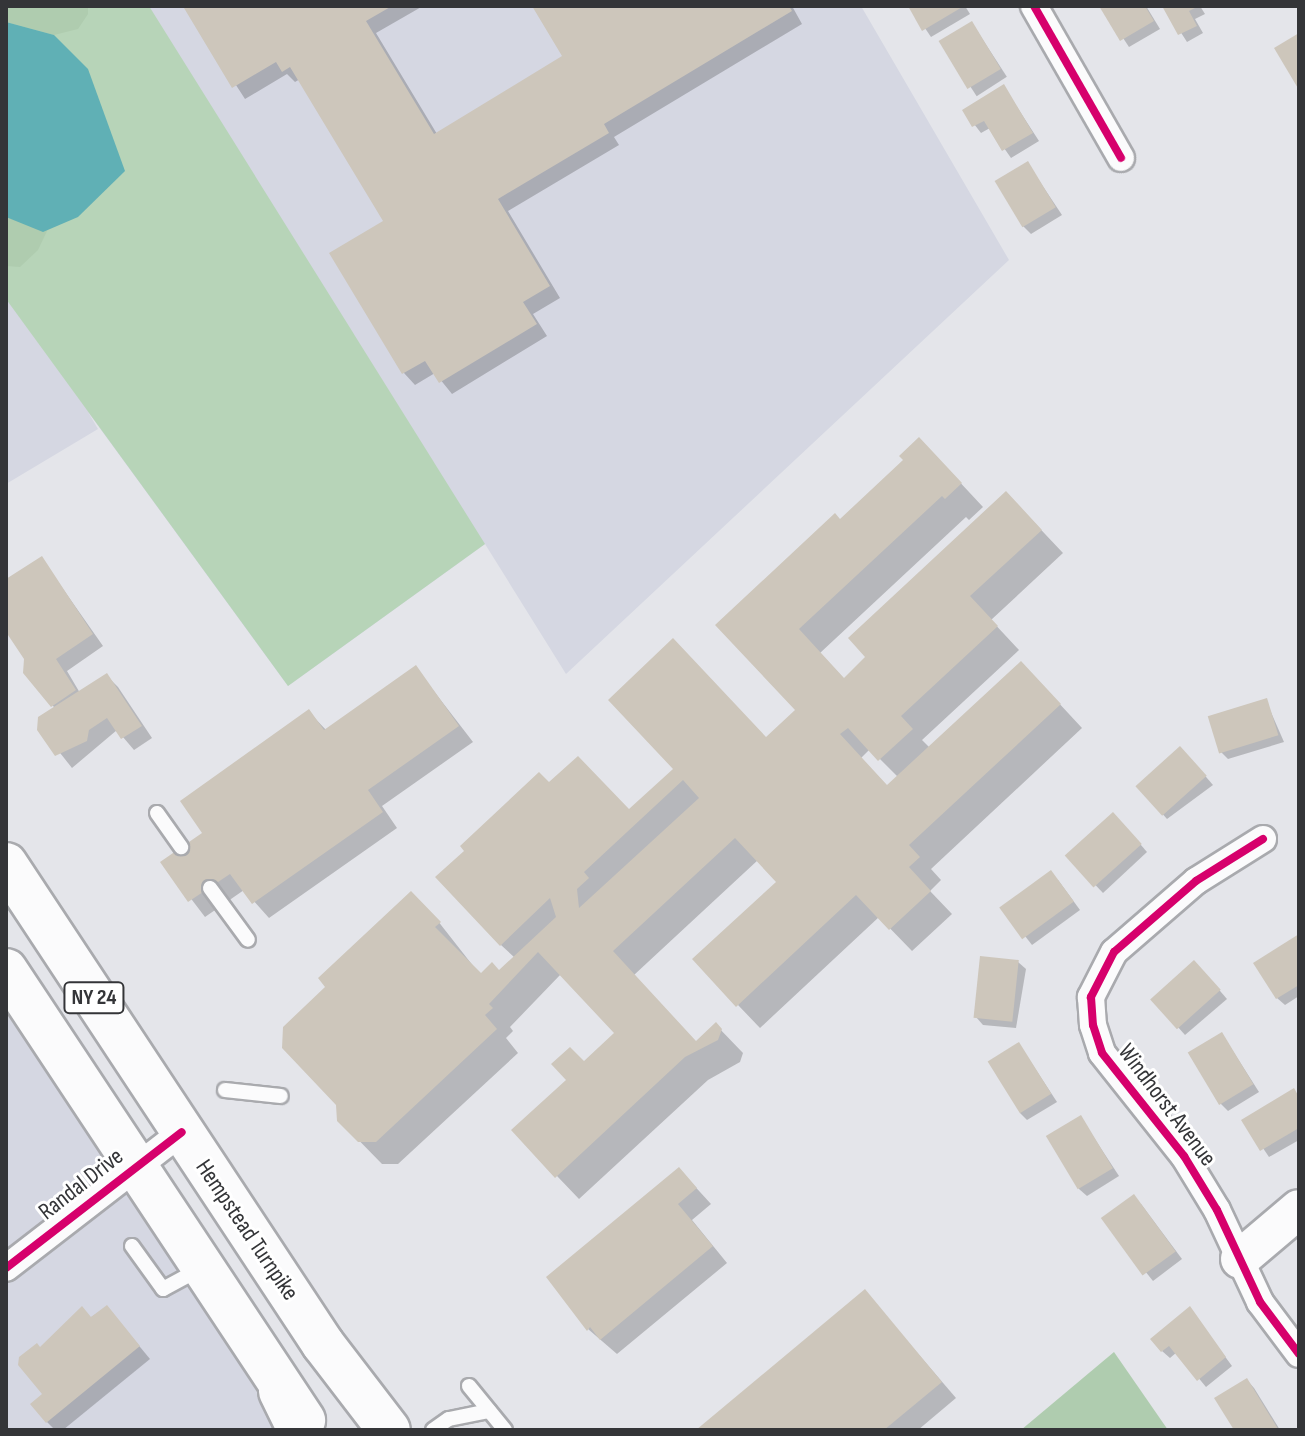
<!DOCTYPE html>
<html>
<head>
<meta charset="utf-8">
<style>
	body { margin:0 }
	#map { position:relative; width:1305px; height:1436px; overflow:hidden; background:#e4e5ea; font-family:"Sofia Sans Condensed",sans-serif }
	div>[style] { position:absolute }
	.built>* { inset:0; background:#d5d7e2 }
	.green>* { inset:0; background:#b7d4b8 }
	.forest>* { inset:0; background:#afccaf }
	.water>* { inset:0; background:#60b0b5 }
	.shadow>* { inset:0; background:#0003; transform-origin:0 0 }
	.building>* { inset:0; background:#cdc6bb; transform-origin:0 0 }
	.roads { filter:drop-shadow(2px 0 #a9aaae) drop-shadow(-2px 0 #a9aaae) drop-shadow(0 2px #a9aaae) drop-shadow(0 -2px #a9aaae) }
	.lane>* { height:14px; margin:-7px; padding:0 7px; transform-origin:7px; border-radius:7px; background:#fbfbfc }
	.street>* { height:26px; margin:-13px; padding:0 13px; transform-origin:13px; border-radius:13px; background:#fbfbfc }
	.secondary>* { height:38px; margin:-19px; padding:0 19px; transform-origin:19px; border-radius:19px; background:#fbfbfc }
	.primary>* { height:42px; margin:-21px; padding:0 21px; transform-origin:21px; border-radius:21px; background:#fbfbfc }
	.highway>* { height:44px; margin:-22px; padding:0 22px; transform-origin:22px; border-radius:22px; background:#fbfbfc }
	.cycleway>* { height:8px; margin:-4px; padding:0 4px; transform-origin:4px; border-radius:4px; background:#d6006c }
	span { translate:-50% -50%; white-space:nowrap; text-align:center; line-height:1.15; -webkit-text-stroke:6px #fff; paint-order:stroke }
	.shield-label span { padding:2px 6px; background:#fff; border:2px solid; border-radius:6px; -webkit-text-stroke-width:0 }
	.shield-label { font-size:22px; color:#343538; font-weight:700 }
	.street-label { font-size:24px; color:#343538 }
	.frame { position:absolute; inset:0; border:8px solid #343538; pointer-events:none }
</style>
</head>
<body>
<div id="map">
	<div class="built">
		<div style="clip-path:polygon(113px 6px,861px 6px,1009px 260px,566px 674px,485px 544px,288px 686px,88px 412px,98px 429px,6px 484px,6px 294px)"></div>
		<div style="clip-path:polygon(6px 1013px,301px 1430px,6px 1430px)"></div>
	</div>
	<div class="green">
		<div style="clip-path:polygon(6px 6px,149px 6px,485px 544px,288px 686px,6px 299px)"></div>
	</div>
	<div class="forest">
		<div style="clip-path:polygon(6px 6px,88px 6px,88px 14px,78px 29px,54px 35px,6px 22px)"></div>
		<div style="clip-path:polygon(6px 217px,48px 229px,38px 250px,20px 267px,6px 266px)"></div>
		<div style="clip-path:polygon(1114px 1352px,1168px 1430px,1021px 1430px)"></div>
	</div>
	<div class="water">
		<div style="clip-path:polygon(6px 22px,54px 35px,88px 69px,125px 171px,78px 217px,43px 232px,6px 217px)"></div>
	</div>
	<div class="shadow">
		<div style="clip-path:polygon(190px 6px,423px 6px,376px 33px,437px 134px,565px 56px,535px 6px,792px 6px,802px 24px,614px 137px,619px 145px,508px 211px,560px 298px,533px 314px,547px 336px,452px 394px,435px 373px,415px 385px,404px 373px,332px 254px,386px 222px,300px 79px,295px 82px,287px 74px,245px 99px,186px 8px)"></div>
		<div style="clip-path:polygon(910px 6px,965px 6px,970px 14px,931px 37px)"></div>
		<div style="clip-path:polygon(1102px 6px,1146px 6px,1160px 29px,1129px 47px)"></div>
		<div style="clip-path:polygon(1164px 6px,1200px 6px,1205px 14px,1195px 19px,1203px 33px,1187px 42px)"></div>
		<div style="left:972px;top:23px;width:64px;height:36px;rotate:57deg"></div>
		<div style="clip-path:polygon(1004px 87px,1039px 141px,1011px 158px,990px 128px,981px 133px,964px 111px)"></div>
		<div style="clip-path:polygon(1028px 164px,1062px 215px,1031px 234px,1023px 226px)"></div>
		<div style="clip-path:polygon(evenodd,941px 462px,983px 507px,969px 520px,966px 517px,820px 653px,845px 680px,1028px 516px,1063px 553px,991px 620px,1019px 650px,922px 740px,930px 748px,1043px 686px,1082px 728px,931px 869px,941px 880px,930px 891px,952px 914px,912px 951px,879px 917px,760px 1028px,738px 1005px,779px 882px,758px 860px,634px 975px,696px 1043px,716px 1025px,743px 1053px,740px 1062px,708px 1080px,579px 1199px,514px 1131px,616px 1033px,561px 974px,510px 1027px,513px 1031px,506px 1038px,518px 1053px,398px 1164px,382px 1164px,339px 1120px,434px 916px,481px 976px,499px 972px,515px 958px,501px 945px,549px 785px,630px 811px,675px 769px,767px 739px,797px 710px,718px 626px,840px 521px,941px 462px,870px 749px,898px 777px,888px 787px,861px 758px,870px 749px)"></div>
		<div style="clip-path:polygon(42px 559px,103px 646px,67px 671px,80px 693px,106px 675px,118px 687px,152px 738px,134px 750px,117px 730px,72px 768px,38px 725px,55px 709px,6px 628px,6px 585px)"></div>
		<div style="clip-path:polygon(416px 668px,473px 742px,382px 806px,397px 828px,269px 918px,244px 890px,205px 917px,163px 862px,204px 833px,309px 712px,327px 731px)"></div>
		<div style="clip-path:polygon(1266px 701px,1284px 742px,1228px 759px,1221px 752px)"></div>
		<div style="clip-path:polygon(1188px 756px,1213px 785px,1167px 819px,1160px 811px)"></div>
		<div style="clip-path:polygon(1121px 822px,1147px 852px,1103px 893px,1068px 856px)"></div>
		<div style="clip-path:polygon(1058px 880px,1080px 910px,1032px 945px,1003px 908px)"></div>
		<div style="clip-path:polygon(1299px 937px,1299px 996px,1285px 1005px,1277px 998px)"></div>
		<div style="clip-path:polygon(1018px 962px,1026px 969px,1016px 1028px,983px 1025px,976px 1017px)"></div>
		<div style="clip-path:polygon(1202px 970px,1227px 999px,1185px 1035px,1153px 999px)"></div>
		<div style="clip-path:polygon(1222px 1034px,1259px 1092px,1228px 1111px,1221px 1104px)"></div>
		<div style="clip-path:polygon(1019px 1044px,1057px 1102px,1027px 1120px,1020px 1113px)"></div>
		<div style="clip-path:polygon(1293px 1091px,1299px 1096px,1299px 1140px,1269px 1157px,1244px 1120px)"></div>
		<div style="clip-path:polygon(1081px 1118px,1119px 1176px,1087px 1196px,1079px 1189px)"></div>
		<div style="clip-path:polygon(679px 1169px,711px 1204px,692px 1220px,727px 1263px,617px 1354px,588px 1329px)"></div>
		<div style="clip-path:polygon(1141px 1204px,1182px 1259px,1153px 1281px,1104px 1220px)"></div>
		<div style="clip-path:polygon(865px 1292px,956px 1398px,918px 1430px,699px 1430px)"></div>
		<div style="clip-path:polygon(107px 1307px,150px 1359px,63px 1430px,55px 1430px,47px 1422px,41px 1349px)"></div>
		<div style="clip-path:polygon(1190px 1309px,1232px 1366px,1206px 1387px,1177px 1352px,1170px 1358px,1162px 1351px)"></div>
		<div style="clip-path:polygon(1247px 1380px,1254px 1388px,1280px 1430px,1236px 1430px)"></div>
	</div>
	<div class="building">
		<div style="clip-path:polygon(392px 6px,366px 21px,434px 134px,562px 56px,532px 6px,789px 6px,792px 11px,604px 124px,609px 133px,498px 199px,550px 286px,523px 302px,537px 324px,439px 383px,425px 361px,402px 374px,329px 253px,383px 221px,290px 67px,282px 72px,276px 62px,232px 88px,184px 8px)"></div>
		<div style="clip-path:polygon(908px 6px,964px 6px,922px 31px)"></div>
		<div style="clip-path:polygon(1099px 6px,1145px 6px,1154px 21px,1120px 41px)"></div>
		<div style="clip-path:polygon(1162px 6px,1199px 6px,1189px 11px,1197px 26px,1178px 35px)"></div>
		<div style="left:972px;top:21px;width:56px;height:39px;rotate:59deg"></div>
		<div style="clip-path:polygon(1299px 33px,1299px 90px,1274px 48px)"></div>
		<div style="clip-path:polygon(1004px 84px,1033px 133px,1002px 151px,984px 121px,972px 127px,962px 110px)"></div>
		<div style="left:1028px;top:161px;width:54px;height:39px;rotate:59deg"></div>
		<div style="clip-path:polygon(evenodd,919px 437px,962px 483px,945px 499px,942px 496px,799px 629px,844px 678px,865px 657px,848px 638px,1006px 491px,1042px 530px,970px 596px,998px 626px,901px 716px,913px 729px,878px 761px,848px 728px,840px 734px,887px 785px,1021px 661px,1061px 704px,909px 845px,920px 857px,909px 867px,931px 891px,889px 930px,856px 895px,736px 1007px,692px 959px,776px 882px,735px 838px,613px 951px,696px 1041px,716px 1022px,722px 1029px,718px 1040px,685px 1057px,555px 1178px,511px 1130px,566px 1080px,551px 1064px,570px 1047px,584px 1061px,614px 1033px,538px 952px,489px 1004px,493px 1008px,485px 1015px,497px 1029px,376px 1142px,358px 1142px,337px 1121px,336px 1105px,282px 1048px,283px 1027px,325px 987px,318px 978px,411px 891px,441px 922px,435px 927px,481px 973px,492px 962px,499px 970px,556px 917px,550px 898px,500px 946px,435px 877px,464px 851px,460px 846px,539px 772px,549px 782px,578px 756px,629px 809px,673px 769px,608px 700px,673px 638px,766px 737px,795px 710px,715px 625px,835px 513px,840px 519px,903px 460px,899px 456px,919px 437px,683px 780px,699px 798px,579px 908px,577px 889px,589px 878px,584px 872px,683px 780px)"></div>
		<div style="clip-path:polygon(42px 556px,93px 634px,56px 659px,76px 690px,51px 707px,23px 673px,24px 659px,6px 632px,6px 579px)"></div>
		<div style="clip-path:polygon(416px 665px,459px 726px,368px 790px,383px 812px,252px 904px,230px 874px,188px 902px,160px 862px,202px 833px,180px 801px,309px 709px,324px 730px)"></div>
		<div style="clip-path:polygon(107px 673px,142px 726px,121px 739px,107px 718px,89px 730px,87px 741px,55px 756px,37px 730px,38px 717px)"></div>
		<div style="left:1267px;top:698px;width:39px;height:62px;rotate:73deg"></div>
		<div style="left:1180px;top:746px;width:40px;height:60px;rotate:48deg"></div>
		<div style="left:1113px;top:812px;width:43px;height:65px;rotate:48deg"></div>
		<div style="left:1051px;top:870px;width:39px;height:64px;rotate:54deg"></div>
		<div style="clip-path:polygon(1299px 934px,1299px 985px,1276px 999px,1253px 963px)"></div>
		<div style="left:980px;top:956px;width:39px;height:62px;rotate:6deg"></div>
		<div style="left:1194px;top:960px;width:40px;height:59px;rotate:48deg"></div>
		<div style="left:1222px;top:1032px;width:61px;height:40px;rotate:59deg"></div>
		<div style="left:1019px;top:1042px;width:61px;height:37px;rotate:58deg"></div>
		<div style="clip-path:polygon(1294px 1088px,1299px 1097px,1299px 1128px,1260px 1151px,1241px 1120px)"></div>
		<div style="left:1081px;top:1115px;width:62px;height:41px;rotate:59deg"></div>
		<div style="clip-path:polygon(679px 1167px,697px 1188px,678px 1204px,713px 1246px,600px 1340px,590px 1327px,587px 1331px,546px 1277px)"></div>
		<div style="left:1134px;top:1194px;width:71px;height:41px;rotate:54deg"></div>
		<div style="clip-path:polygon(865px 1289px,942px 1382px,884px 1430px,696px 1430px)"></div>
		<div style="clip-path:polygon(107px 1305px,140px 1346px,46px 1423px,30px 1404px,42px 1394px,18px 1365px,19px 1357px,37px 1343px,40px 1347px,82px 1306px,91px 1317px)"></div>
		<div style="clip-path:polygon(1190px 1306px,1226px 1357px,1197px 1381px,1169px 1346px,1161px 1352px,1150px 1339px)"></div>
		<div style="clip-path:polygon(1247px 1378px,1278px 1429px,1276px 1430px,1234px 1430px,1214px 1398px)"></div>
	</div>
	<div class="roads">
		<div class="lane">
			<div style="left:157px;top:813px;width:42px;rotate:54.8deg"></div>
			<div style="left:210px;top:888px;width:64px;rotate:53.8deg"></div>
			<div style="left:225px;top:1090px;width:56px;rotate:6.1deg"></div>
			<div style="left:132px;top:1246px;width:53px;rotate:54.2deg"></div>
			<div style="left:163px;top:1289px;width:42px;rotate:-28.4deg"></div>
			<div style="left:469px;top:1386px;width:57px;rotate:50.7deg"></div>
			<div style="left:433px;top:1430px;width:19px;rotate:-35deg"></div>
			<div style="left:449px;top:1419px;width:41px;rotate:-11.3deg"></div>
		</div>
		<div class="street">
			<div style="left:1034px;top:6px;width:175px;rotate:60.2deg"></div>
			<div style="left:1263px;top:839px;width:79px;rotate:147.9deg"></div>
			<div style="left:1196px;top:881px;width:108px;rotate:139.1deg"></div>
			<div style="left:1114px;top:952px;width:51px;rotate:117.1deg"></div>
			<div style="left:1091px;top:997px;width:28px;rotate:86deg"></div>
			<div style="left:1093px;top:1025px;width:29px;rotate:72deg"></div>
			<div style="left:1102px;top:1053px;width:132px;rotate:51.5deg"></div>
			<div style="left:1184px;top:1156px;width:63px;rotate:58.6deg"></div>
			<div style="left:1217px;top:1210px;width:102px;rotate:64.9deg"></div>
			<div style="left:1260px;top:1302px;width:65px;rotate:53.1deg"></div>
			<div style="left:6px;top:1268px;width:222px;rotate:-37.7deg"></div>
		</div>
		<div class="secondary">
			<div style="left:1240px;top:1259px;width:77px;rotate:-40.3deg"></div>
		</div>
		<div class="primary">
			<div style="left:6px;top:864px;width:575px;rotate:56.56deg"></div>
			<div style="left:323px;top:1344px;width:108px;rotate:52.5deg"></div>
			<div style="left:6px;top:970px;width:540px;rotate:56.49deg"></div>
		</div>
		<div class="highway">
			<div style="left:281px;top:1391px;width:43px;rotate:64deg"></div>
		</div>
	</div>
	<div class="cycleway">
		<div style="left:1034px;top:6px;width:175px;rotate:60.2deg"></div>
		<div style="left:1263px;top:839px;width:79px;rotate:147.9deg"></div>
		<div style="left:1196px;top:881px;width:108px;rotate:139.1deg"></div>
		<div style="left:1114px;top:952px;width:51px;rotate:117.1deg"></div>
		<div style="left:1091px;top:997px;width:28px;rotate:86deg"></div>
		<div style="left:1093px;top:1025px;width:29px;rotate:72deg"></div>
		<div style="left:1102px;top:1053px;width:132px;rotate:51.5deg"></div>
		<div style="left:1184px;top:1156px;width:63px;rotate:58.6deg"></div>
		<div style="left:1217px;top:1210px;width:102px;rotate:64.9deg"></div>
		<div style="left:1260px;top:1302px;width:65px;rotate:53.1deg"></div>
		<div style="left:6px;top:1268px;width:222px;rotate:-37.7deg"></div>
	</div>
	<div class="shield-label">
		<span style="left:94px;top:998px">NY 24</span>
	</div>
	<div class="street-label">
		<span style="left:1167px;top:1105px;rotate:53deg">Windhorst Avenue</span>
		<span style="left:81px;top:1184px;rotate:-38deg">Randal Drive</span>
		<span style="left:247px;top:1230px;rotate:56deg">Hempstead Turnpike</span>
	</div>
	<div class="frame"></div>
</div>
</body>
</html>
